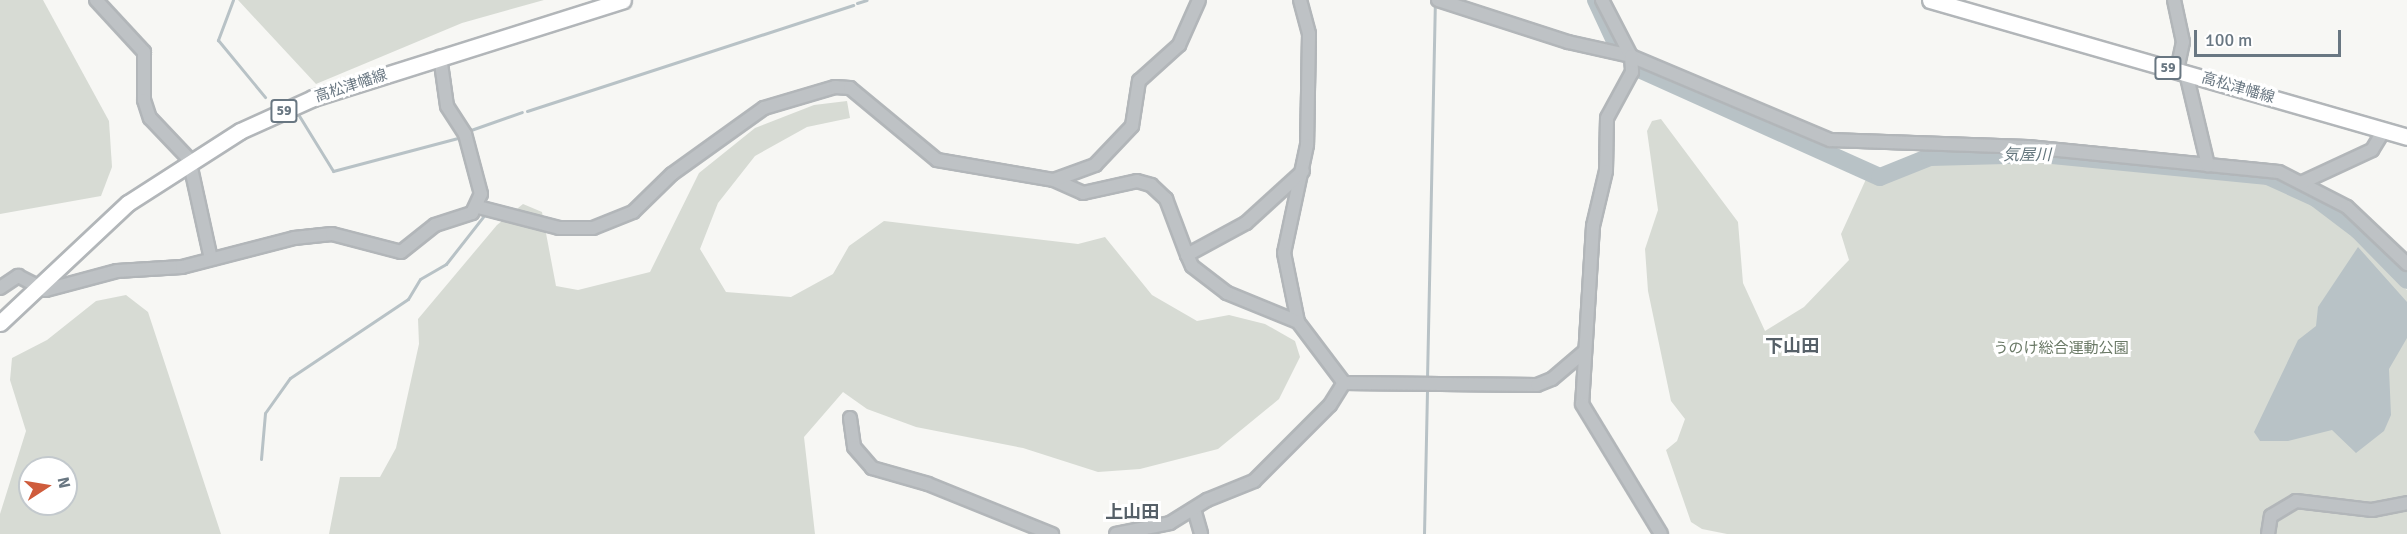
<!DOCTYPE html>
<html>
<head>
<meta charset="utf-8">
<style>
	body { margin:0 }
	#map { position:relative; width:2407px; height:534px; overflow:hidden; background:#f7f7f4; font-family:Signika,"Noto Sans JP",sans-serif }
	div>[style] { position:absolute }
	.green>* { inset:0; background:#d7dbd4 }
	.water>* { inset:0; background:#b8c2c6 }
	.stream>* { height:3px; margin:-1.5px; padding:0 1.5px; transform-origin:1.5px; border-radius:1.5px; background:#b8c2c6 }
	.river>* { height:18px; margin:-9px; padding:0 9px; transform-origin:9px; border-radius:9px; background:#b8c2c6 }
	.roads { filter:drop-shadow(2px 0 #b2b6b9) drop-shadow(-2px 0 #b2b6b9) drop-shadow(0 2px #b2b6b9) drop-shadow(0 -2px #b2b6b9) }
	.minor>* { height:12px; margin:-6px; padding:0 6px; transform-origin:6px; border-radius:6px; background:#bec2c5 }
	.major>* { height:15px; margin:-7.5px; padding:0 7.5px; transform-origin:7.5px; border-radius:7.5px; background:#fff }
	span { translate:-50% -50%; white-space:nowrap; text-align:center; line-height:1.15; -webkit-text-stroke:6px #fff; paint-order:stroke }
	.shield-label span { padding:2px 4px; background:#fff; border:2px solid; border-radius:4px; -webkit-text-stroke-width:0 }
	.shield-label { font-size:14px; color:#697782; font-weight:700 }
	.street-label { font-size:15px; color:#697782 }
	.park-label { font-size:15px; color:#6b7a67 }
	.water-label { font-size:16px; color:#65777e; font-style:italic }
	.quarter-label { font-size:18px; color:#566068; font-weight:700 }
	.north { position:absolute; left:18px; top:456px; width:60px; height:60px; box-sizing:border-box; background:#fff; border:2px solid #c3c9cd; border-radius:50%; rotate:78deg; font-size:16px; font-weight:700; line-height:24px; text-align:center; color:#697782 }
	.north::after { content:''; display:block; margin:auto; width:21px; height:27px; background:#cf5c3c; clip-path:polygon(50% 0,100% 100%,50% 72%,0 100%) }
	.scale { position:absolute; left:2194px; top:30px; width:147px; height:27px; box-sizing:border-box; border:3px solid #697782; border-top:0; padding-left:8px; font-size:18px; line-height:21px; white-space:nowrap; color:#697782; -webkit-text-stroke:4px #fff; paint-order:stroke }
</style>
</head>
<body>
<div id="map">
	<div class="green">
		<div style="clip-path:polygon(0 0,43px 0,109px 121px,112px 167px,101px 196px,0 214px)"></div>
		<div style="clip-path:polygon(238px 0,544px 0,462px 23px,316px 84px)"></div>
		<div style="clip-path:polygon(847px 101px,850px 118px,807px 127px,755px 156px,718px 203px,700px 249px,726px 292px,791px 297px,833px 274px,849px 246px,884px 221px,1078px 244px,1105px 237px,1152px 295px,1197px 321px,1229px 315px,1265px 324px,1295px 341px,1300px 357px,1279px 399px,1218px 449px,1140px 469px,1098px 472px,1023px 448px,916px 427px,867px 409px,843px 392px,804px 437px,815px 534px,329px 534px,340px 477px,380px 477px,396px 448px,419px 344px,418px 319px,497px 225px,523px 204px,542px 212px,556px 286px,578px 290px,650px 272px,699px 173px,755px 128px,814px 105px)"></div>
		<div style="clip-path:polygon(1661px 119px,1738px 222px,1743px 283px,1765px 331px,1804px 307px,1849px 260px,1841px 234px,1867px 177px,1941px 163px,2040px 161px,2266px 181px,2314px 203px,2344px 225px,2407px 290px,2407px 534px,1727px 534px,1702px 529px,1691px 522px,1666px 450px,1677px 441px,1685px 419px,1671px 401px,1648px 291px,1645px 249px,1658px 210px,1647px 131px,1652px 121px)"></div>
		<div style="clip-path:polygon(evenodd,126px 295px,148px 312px,221px 534px,0 534px,0 514px,26px 431px,10px 380px,12px 358px,47px 340px,96px 301px,126px 295px,30px 468px,66px 468px,66px 504px,30px 504px,30px 468px)"></div>
	</div>
	<div class="water">
		<div style="clip-path:polygon(2358px 247px,2407px 302px,2407px 338px,2389px 369px,2391px 415px,2384px 431px,2356px 453px,2332px 430px,2288px 441px,2260px 441px,2254px 432px,2298px 340px,2316px 326px,2318px 307px)"></div>
	</div>
	<div class="stream">
		<div style="left:233px;top:0;width:43px;rotate:110.6deg"></div>
		<div style="left:218px;top:40px;width:74px;rotate:50.5deg"></div>
		<div style="left:857px;top:3px;width:10px;rotate:-17deg"></div>
		<div style="left:527px;top:111px;width:343px;rotate:-18deg"></div>
		<div style="left:298px;top:114px;width:67px;rotate:58.4deg"></div>
		<div style="left:333px;top:171px;width:133px;rotate:-14.8deg"></div>
		<div style="left:468px;top:131px;width:57px;rotate:-19.4deg"></div>
		<div style="left:472px;top:139px;width:41px;rotate:74.6deg"></div>
		<div style="left:1427px;top:379px;width:375px;rotate:-88.8deg"></div>
		<div style="left:261px;top:459px;width:46px;rotate:-85deg"></div>
		<div style="left:265px;top:413px;width:43px;rotate:-54.5deg"></div>
		<div style="left:290px;top:378px;width:142px;rotate:-33.8deg"></div>
		<div style="left:408px;top:299px;width:23px;rotate:-59deg"></div>
		<div style="left:420px;top:279px;width:30px;rotate:-30deg"></div>
		<div style="left:446px;top:264px;width:65px;rotate:-51.9deg"></div>
		<div style="left:1424px;top:534px;width:145px;rotate:-88.8deg"></div>
	</div>
	<div class="river">
		<div style="left:1596px;top:0;width:45px;rotate:65.1deg"></div>
		<div style="left:1637px;top:68px;width:266px;rotate:24.2deg"></div>
		<div style="left:1880px;top:177px;width:54px;rotate:-21.8deg"></div>
		<div style="left:1930px;top:157px;width:112px;rotate:-1.5deg"></div>
		<div style="left:2042px;top:154px;width:227px;rotate:5.6deg"></div>
		<div style="left:2268px;top:176px;width:53px;rotate:24.6deg"></div>
		<div style="left:2316px;top:198px;width:53px;rotate:37.3deg"></div>
		<div style="left:2358px;top:230px;width:70px;rotate:45.6deg"></div>
	</div>
	<div class="roads">
		<div class="minor">
			<div style="left:96px;top:0;width:71px;rotate:47.3deg"></div>
			<div style="left:144px;top:52px;width:48px;rotate:90deg"></div>
			<div style="left:144px;top:100px;width:19px;rotate:72deg"></div>
			<div style="left:150px;top:118px;width:57px;rotate:46.4deg"></div>
			<div style="left:189px;top:159px;width:102px;rotate:77.6deg"></div>
			<div style="left:1300px;top:0;width:35px;rotate:75deg"></div>
			<div style="left:1309px;top:34px;width:111px;rotate:91deg"></div>
			<div style="left:1307px;top:145px;width:110px;rotate:102deg"></div>
			<div style="left:1284px;top:253px;width:70px;rotate:78.5deg"></div>
			<div style="left:1298px;top:322px;width:76px;rotate:53deg"></div>
			<div style="left:1344px;top:383px;width:193px;rotate:0.6deg"></div>
			<div style="left:1537px;top:385px;width:16px;rotate:-22deg"></div>
			<div style="left:1552px;top:379px;width:43px;rotate:-40.3deg"></div>
			<div style="left:1438px;top:0;width:137px;rotate:17.9deg"></div>
			<div style="left:1568px;top:42px;width:65px;rotate:12.5deg"></div>
			<div style="left:1631px;top:56px;width:216px;rotate:22.9deg"></div>
			<div style="left:1830px;top:140px;width:198px;rotate:2deg"></div>
			<div style="left:2028px;top:147px;width:252px;rotate:5.7deg"></div>
			<div style="left:2279px;top:172px;width:76px;rotate:27.2deg"></div>
			<div style="left:2347px;top:207px;width:83px;rotate:43.5deg"></div>
			<div style="left:1602px;top:0;width:63px;rotate:62.6deg"></div>
			<div style="left:1631px;top:56px;width:16px;rotate:86deg"></div>
			<div style="left:1632px;top:72px;width:52px;rotate:118.5deg"></div>
			<div style="left:1607px;top:118px;width:53px;rotate:91.1deg"></div>
			<div style="left:1606px;top:171px;width:57px;rotate:103.3deg"></div>
			<div style="left:1593px;top:226px;width:178px;rotate:93.5deg"></div>
			<div style="left:1582px;top:404px;width:152px;rotate:58.7deg"></div>
			<div style="left:2174px;top:0;width:43px;rotate:77.9deg"></div>
			<div style="left:2183px;top:42px;width:30px;rotate:102deg"></div>
			<div style="left:2186px;top:73px;width:95px;rotate:76.6deg"></div>
			<div style="left:1054px;top:180px;width:32px;rotate:24deg"></div>
			<div style="left:1083px;top:193px;width:55px;rotate:-12.5deg"></div>
			<div style="left:1137px;top:181px;width:15px;rotate:16deg"></div>
			<div style="left:1151px;top:185px;width:21px;rotate:43deg"></div>
			<div style="left:1166px;top:199px;width:60px;rotate:69.4deg"></div>
			<div style="left:2303px;top:182px;width:76px;rotate:-24.9deg"></div>
			<div style="left:2372px;top:150px;width:23px;rotate:-59deg"></div>
			<div style="left:478px;top:207px;width:84px;rotate:14.5deg"></div>
			<div style="left:559px;top:228px;width:34px"></div>
			<div style="left:593px;top:228px;width:43px;rotate:-21.8deg"></div>
			<div style="left:633px;top:212px;width:54px;rotate:-44.3deg"></div>
			<div style="left:672px;top:174px;width:113px;rotate:-35.7deg"></div>
			<div style="left:764px;top:108px;width:74px;rotate:-16.5deg"></div>
			<div style="left:835px;top:87px;width:15px;rotate:4deg"></div>
			<div style="left:850px;top:88px;width:113px;rotate:39.6deg"></div>
			<div style="left:937px;top:160px;width:119px;rotate:9.7deg"></div>
			<div style="left:1054px;top:180px;width:44px;rotate:-20.1deg"></div>
			<div style="left:1095px;top:165px;width:54px;rotate:-46.5deg"></div>
			<div style="left:1132px;top:126px;width:46px;rotate:-81.2deg"></div>
			<div style="left:1139px;top:81px;width:54px;rotate:-42deg"></div>
			<div style="left:1179px;top:45px;width:49px;rotate:-66deg"></div>
			<div style="left:0;top:288px;width:22px;rotate:-34deg"></div>
			<div style="left:18px;top:276px;width:31px;rotate:27deg"></div>
			<div style="left:46px;top:290px;width:73px;rotate:-15deg"></div>
			<div style="left:117px;top:271px;width:65px;rotate:-3.5deg"></div>
			<div style="left:182px;top:267px;width:116px;rotate:-14.5deg"></div>
			<div style="left:294px;top:238px;width:38px;rotate:-6deg"></div>
			<div style="left:332px;top:234px;width:71px;rotate:14.6deg"></div>
			<div style="left:401px;top:252px;width:43px;rotate:-38.5deg"></div>
			<div style="left:435px;top:225px;width:39px;rotate:-18deg"></div>
			<div style="left:472px;top:213px;width:21px;rotate:-65deg"></div>
			<div style="left:481px;top:194px;width:62px;rotate:-104.9deg"></div>
			<div style="left:465px;top:134px;width:33px;rotate:-123deg"></div>
			<div style="left:447px;top:106px;width:50px;rotate:-98deg"></div>
			<div style="left:1298px;top:322px;width:77px;rotate:-157.8deg"></div>
			<div style="left:1227px;top:293px;width:44px;rotate:-142.4deg"></div>
			<div style="left:1192px;top:266px;width:12px;rotate:-114deg"></div>
			<div style="left:1187px;top:255px;width:67px;rotate:-28.5deg"></div>
			<div style="left:1246px;top:223px;width:77px;rotate:-42.4deg"></div>
			<div style="left:850px;top:418px;width:29px;rotate:82deg"></div>
			<div style="left:854px;top:447px;width:28px;rotate:49deg"></div>
			<div style="left:872px;top:468px;width:58px;rotate:15.9deg"></div>
			<div style="left:928px;top:484px;width:134px;rotate:22deg"></div>
			<div style="left:1194px;top:509px;width:26px;rotate:74deg"></div>
			<div style="left:1116px;top:534px;width:55px;rotate:-11.5deg"></div>
			<div style="left:1170px;top:523px;width:44px;rotate:-31.9deg"></div>
			<div style="left:1207px;top:500px;width:51px;rotate:-22deg"></div>
			<div style="left:1254px;top:481px;width:107px;rotate:-45deg"></div>
			<div style="left:1330px;top:405px;width:26px;rotate:-58deg"></div>
			<div style="left:2268px;top:534px;width:18px;rotate:-81deg"></div>
			<div style="left:2271px;top:516px;width:29px;rotate:-31deg"></div>
			<div style="left:2296px;top:501px;width:77px;rotate:6.8deg"></div>
			<div style="left:2372px;top:510px;width:36px;rotate:-11deg"></div>
		</div>
		<div class="major">
			<div style="left:1930px;top:0;width:496px;rotate:16deg"></div>
			<div style="left:0;top:323px;width:175px;rotate:-43.2deg"></div>
			<div style="left:128px;top:203px;width:133px;rotate:-32.7deg"></div>
			<div style="left:240px;top:131px;width:80px;rotate:-24.3deg"></div>
			<div style="left:313px;top:98px;width:325px;rotate:-17.5deg"></div>
		</div>
	</div>
	<div class="shield-label">
		<span style="left:2168px;top:68px">59</span>
		<span style="left:284px;top:111px">59</span>
	</div>
	<div class="street-label">
		<span style="left:351px;top:86px;rotate:-18deg">高松津幡線</span>
		<span style="left:2238px;top:88px;rotate:16deg">高松津幡線</span>
	</div>
	<div class="park-label">
		<span style="left:2061px;top:349px">うのけ総合運動公園</span>
	</div>
	<div class="water-label">
		<span style="left:2027px;top:155px">気屋川</span>
	</div>
	<div class="quarter-label">
		<span style="left:1792px;top:346px">下山田</span>
		<span style="left:1132px;top:512px">上山田</span>
	</div>
	<div class="north">N</div>
	<div class="scale">100 m</div>
</div>
</body>
</html>
